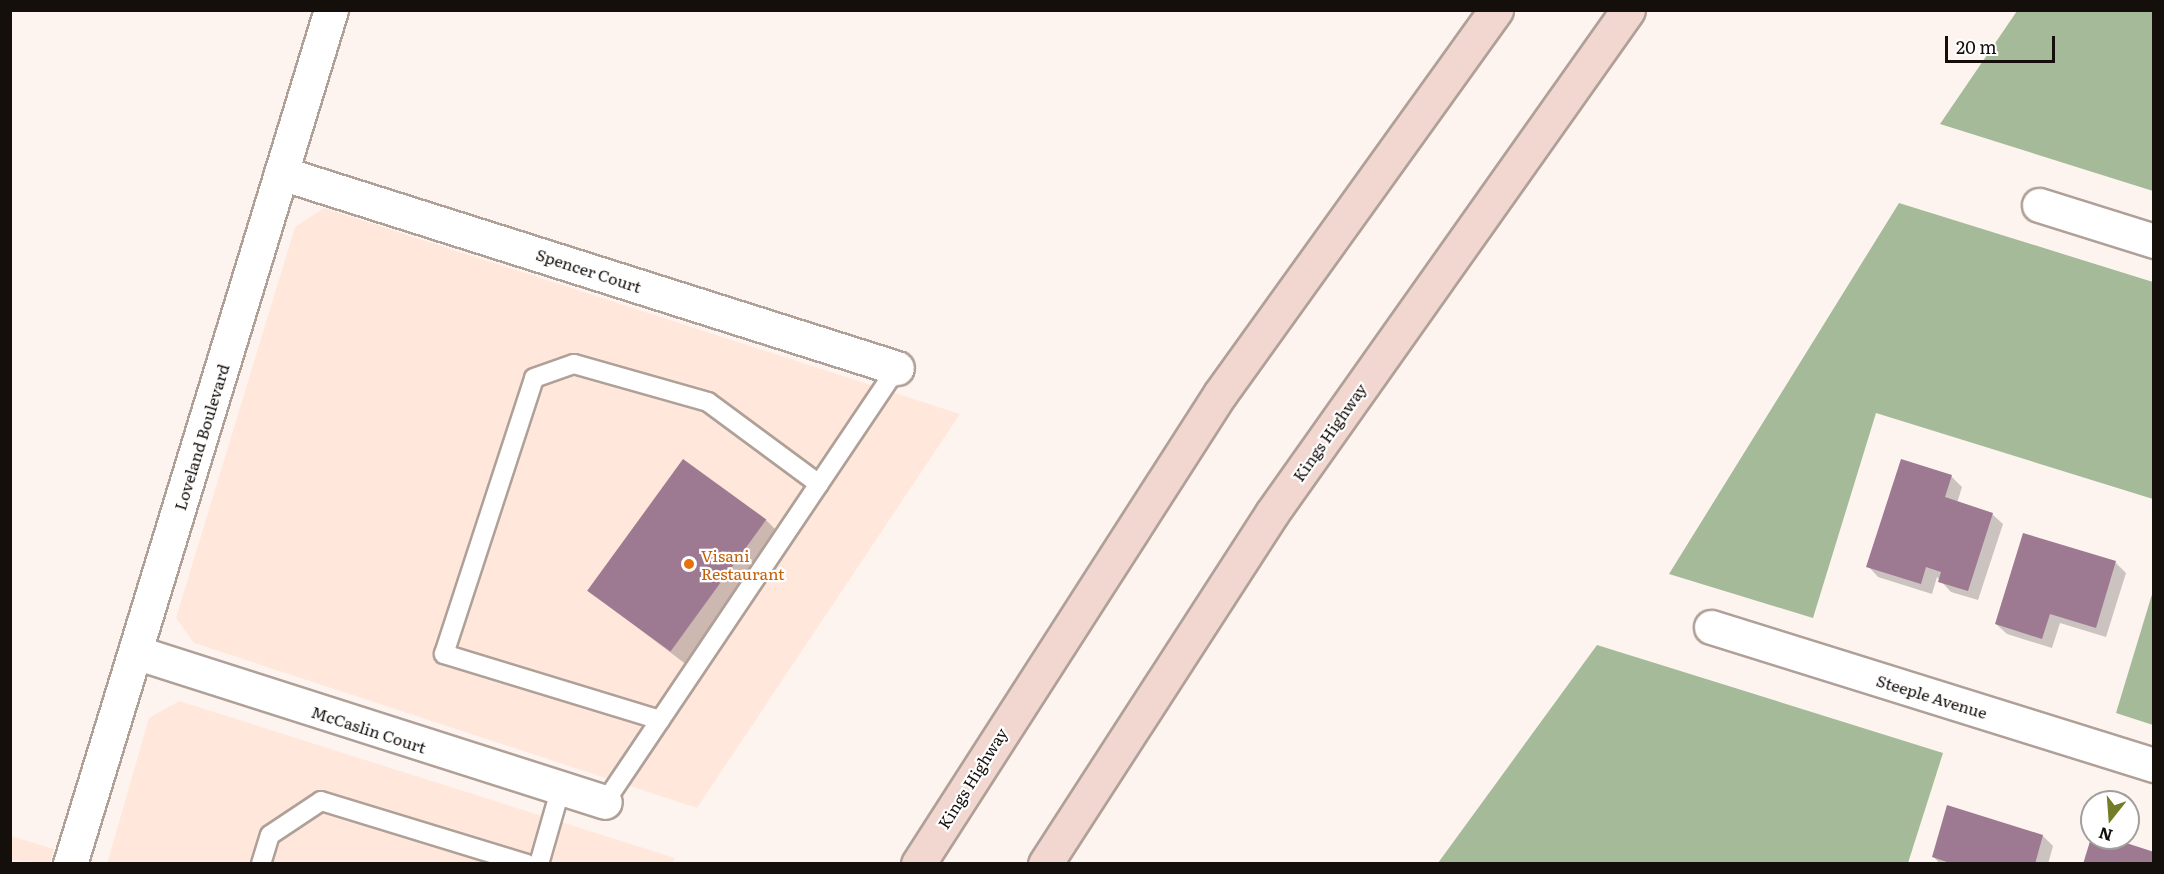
<!DOCTYPE html>
<html>
<head>
<meta charset="utf-8">
<style>
	body { margin:0 }
	#map { position:relative; width:2164px; height:874px; overflow:hidden; background:#fef4ef; font-family:Literata,serif }
	div>[style] { position:absolute }
	.commercial>* { inset:0; background:#ffe7dc }
	.forest>* { inset:0; background:#a4ba98 }
	.shadow>* { inset:0; background:#0003 }
	.building>* { inset:0; background:#9d7a91; transform-origin:0 0 }
	.roads { filter:drop-shadow(2px 0 #afa098) drop-shadow(-2px 0 #afa098) drop-shadow(0 2px #afa098) drop-shadow(0 -2px #afa098) }
	.lane>* { height:18px; margin:-9px; padding:0 9px; transform-origin:9px; border-radius:9px; background:#fff }
	.street>* { height:33px; margin:-16.5px; padding:0 16.5px; transform-origin:16.5px; border-radius:16.5px; background:#fff }
	.secondary>* { height:33px; margin:-16.5px; padding:0 16.5px; transform-origin:16.5px; border-radius:16.5px; background:#f1d7d0 }
	.dots>* { width:16px; height:16px; translate:-50% -50%; box-sizing:border-box; border:3px solid #fff; border-radius:50% }
	span { translate:-50% -50%; white-space:nowrap; text-align:center; line-height:1.15; -webkit-text-stroke:4.5px #fff; paint-order:stroke }
	.street-label { font-size:16px; color:#150f0c }
	.food-label { font-size:16px; color:#c56008 }
	.left { translate:0 -50%; text-align:left }
	.frame { position:absolute; inset:0; border:12px solid #150f0c; pointer-events:none }
	.north { position:absolute; left:2080px; top:790px; width:60px; height:60px; box-sizing:border-box; background:#fff; border:2px solid #a19f9e; border-radius:50%; rotate:197deg; font-size:16px; font-weight:700; line-height:24px; text-align:center; color:#150f0c }
	.north::after { content:''; display:block; margin:auto; width:21px; height:27px; background:#737c27; clip-path:polygon(50% 0,100% 100%,50% 72%,0 100%) }
	.scale { position:absolute; left:1945px; top:36px; width:110px; height:27px; box-sizing:border-box; border:3px solid #150f0c; border-top:0; padding-left:8px; font-size:18px; line-height:21px; white-space:nowrap; color:#150f0c; -webkit-text-stroke:4px #fff; paint-order:stroke }
</style>
</head>
<body>
<div id="map">
	<div class="commercial">
		<div style="clip-path:polygon(324px 208px,960px 414px,697px 808px,194px 643px,176px 618px,295px 227px)"></div>
		<div style="clip-path:polygon(179px 701px,675px 858px,671px 864px,107px 864px,149px 718px)"></div>
		<div style="clip-path:polygon(11px 836px,54px 849px,50px 863px,11px 860px)"></div>
	</div>
	<div class="forest">
		<div style="clip-path:polygon(2017px 11px,2153px 11px,2153px 191px,1940px 124px)"></div>
		<div style="clip-path:polygon(1899px 203px,2153px 282px,2153px 499px,1876px 413px,1813px 618px,1669px 574px)"></div>
		<div style="clip-path:polygon(2153px 591px,2153px 725px,2116px 713px)"></div>
		<div style="clip-path:polygon(1597px 645px,1943px 753px,1908px 863px,1438px 863px)"></div>
	</div>
	<div class="shadow">
		<div style="clip-path:polygon(1951px 476px,1962px 487px,1957px 503px,1992px 514px,2003px 524px,1978px 600px,1951px 592px,1937px 577px,1932px 594px,1878px 577px,1868px 566px)"></div>
		<div style="clip-path:polygon(766px 520px,781px 535px,687px 665px,590px 592px)"></div>
		<div style="clip-path:polygon(2115px 562px,2126px 573px,2106px 637px,2060px 623px,2052px 648px,2007px 634px,1996px 624px)"></div>
		<div style="clip-path:polygon(2043px 836px,2053px 846px,2048px 864px,1940px 864px,1933px 856px)"></div>
	</div>
	<div class="building">
		<div style="left:683px;top:459px;width:103px;height:163px;rotate:36deg"></div>
		<div style="clip-path:polygon(1901px 459px,1952px 475px,1945px 497px,1993px 513px,1968px 591px,1938px 582px,1941px 572px,1926px 567px,1921px 584px,1866px 567px)"></div>
		<div style="clip-path:polygon(2023px 533px,2116px 561px,2096px 628px,2050px 614px,2042px 639px,1995px 624px)"></div>
		<div style="clip-path:polygon(1947px 805px,2043px 835px,2035px 864px,1953px 864px,1932px 857px)"></div>
		<div style="clip-path:polygon(2091px 838px,2111px 838px,2154px 852px,2154px 864px,2083px 864px)"></div>
	</div>
	<div class="roads">
		<div class="lane">
			<div style="left:660px;top:720px;width:226px;rotate:-163deg"></div>
			<div style="left:444px;top:654px;width:290px;rotate:-71.9deg"></div>
			<div style="left:534px;top:378px;width:42px;rotate:-19.3deg"></div>
			<div style="left:574px;top:364px;width:139px;rotate:15.8deg"></div>
			<div style="left:708px;top:402px;width:138px;rotate:36.5deg"></div>
			<div style="left:605px;top:802px;width:523px;rotate:-56.07deg"></div>
			<div style="left:261px;top:864px;width:30px;rotate:-73deg"></div>
			<div style="left:270px;top:835px;width:61px;rotate:-33.7deg"></div>
			<div style="left:321px;top:801px;width:215px;rotate:17deg"></div>
			<div style="left:539px;top:864px;width:76px;rotate:-74deg"></div>
		</div>
		<div class="street">
			<div style="left:281px;top:173px;width:646px;rotate:17.57deg"></div>
			<div style="left:2039px;top:205px;width:121px;rotate:17.4deg"></div>
			<div style="left:1711px;top:627px;width:464px;rotate:17.3deg"></div>
			<div style="left:135px;top:652px;width:493px;rotate:17.7deg"></div>
			<div style="left:70px;top:864px;width:893px;rotate:-73.01deg"></div>
		</div>
		<div class="secondary">
			<div style="left:918px;top:864px;width:559px;rotate:-57.28deg"></div>
			<div style="left:1220px;top:394px;width:473px;rotate:-54.3deg"></div>
			<div style="left:1045px;top:864px;width:418px;rotate:-57.1deg"></div>
			<div style="left:1272px;top:513px;width:616px;rotate:-54.71deg"></div>
		</div>
	</div>
	<div class="dots">
		<div style="left:689px;top:564px;background:#e8710a"></div>
	</div>
	<div class="street-label">
		<span style="left:589px;top:270px;rotate:18deg">Spencer Court</span>
		<span style="left:1329px;top:432px;rotate:-55deg">Kings Highway</span>
		<span style="left:201px;top:437px;rotate:-73deg">Loveland Boulevard</span>
		<span style="left:1932px;top:696px;rotate:17deg">Steeple Avenue</span>
		<span style="left:369px;top:729px;rotate:18deg">McCaslin Court</span>
		<span style="left:972px;top:778px;rotate:-58deg">Kings Highway</span>
	</div>
	<div class="food-label">
		<span class="left" style="left:701px;top:564px">Visani<br>Restaurant</span>
	</div>
	<div class="frame"></div>
	<div class="north">N</div>
	<div class="scale">20 m</div>
</div>
</body>
</html>
